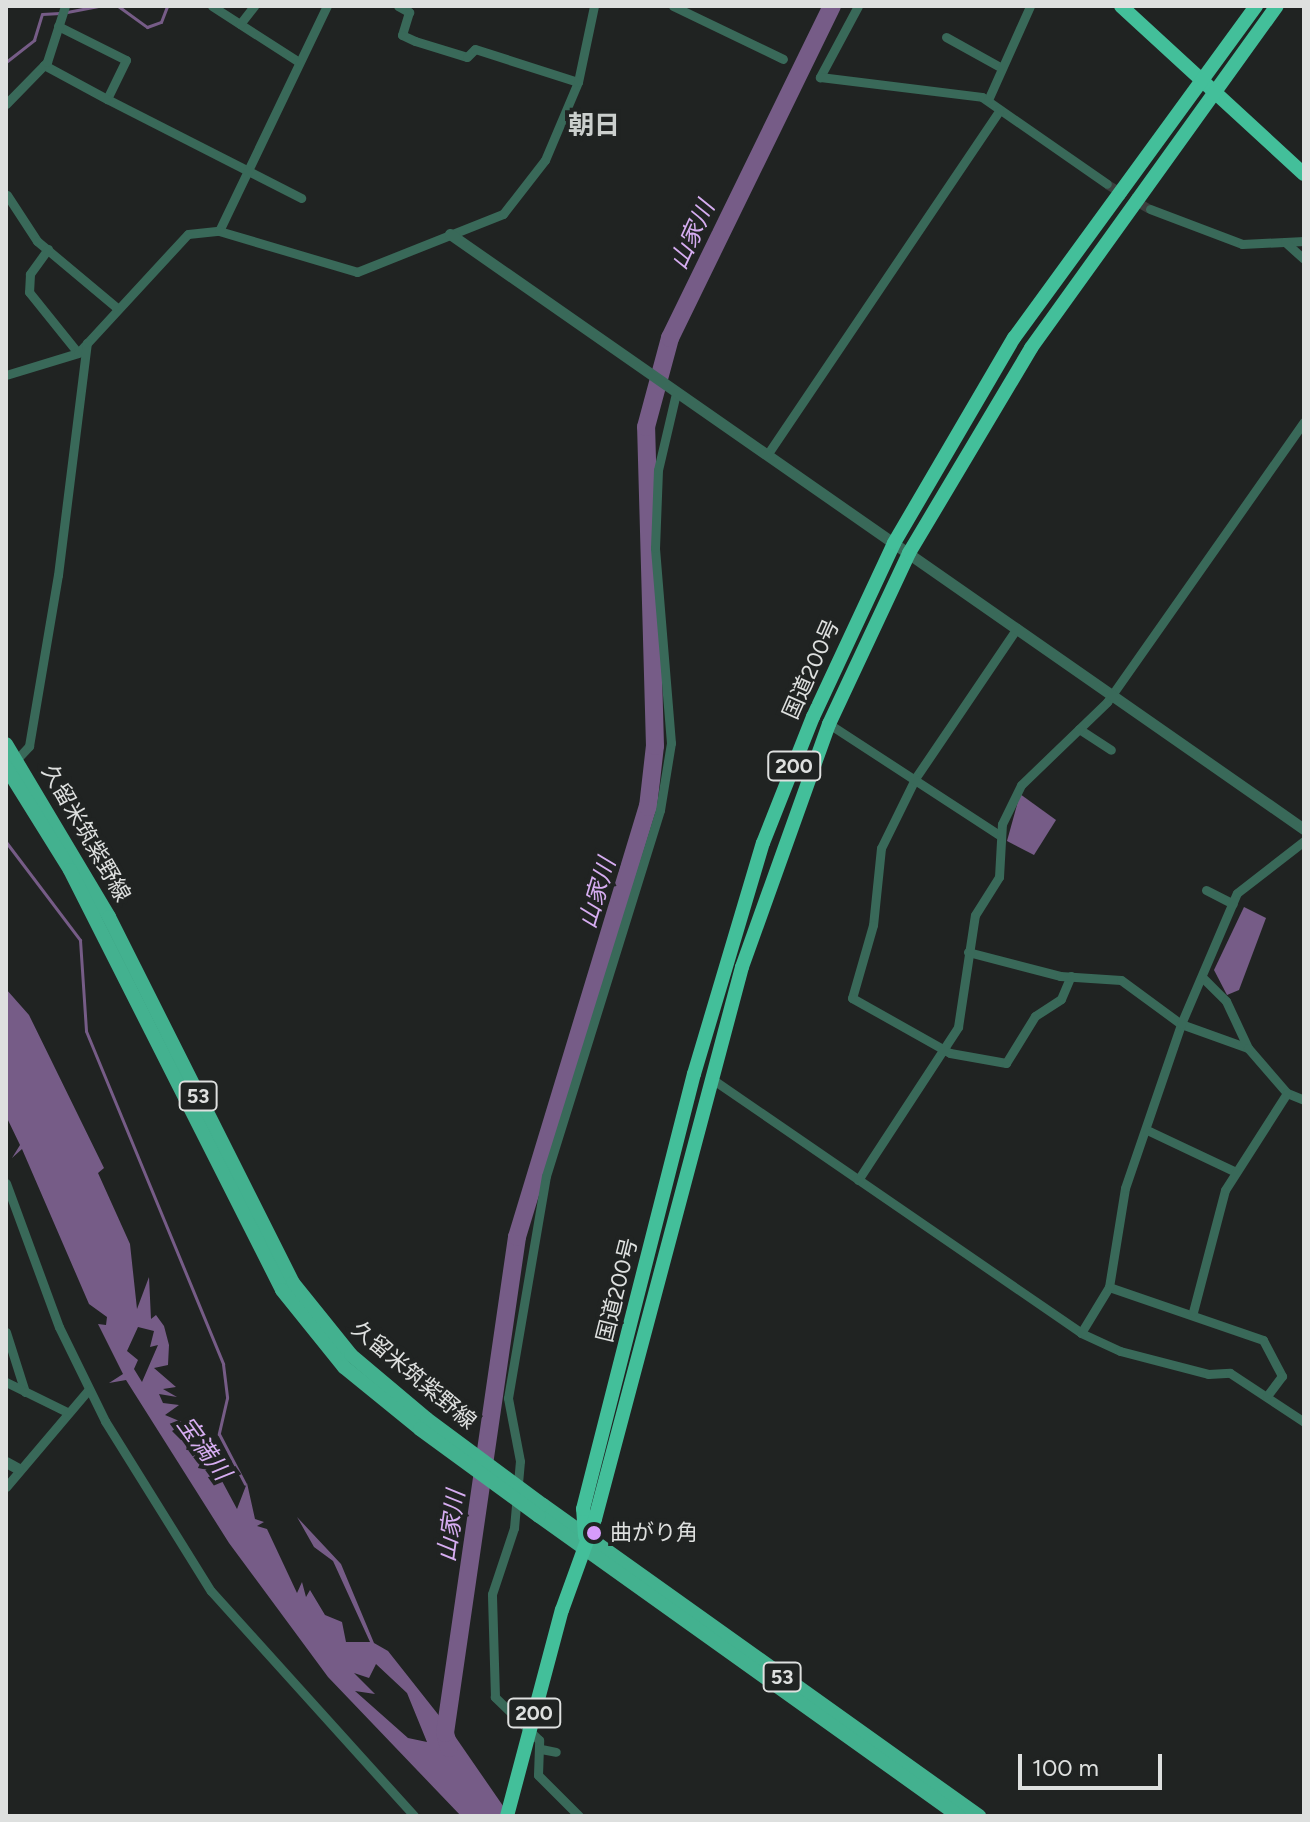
<!DOCTYPE html>
<html>
<head>
<meta charset="utf-8">
<style>
	body { margin:0 }
	#map { position:relative; width:1310px; height:1822px; overflow:hidden; background:#202322; font-family:Figtree,"Noto Sans JP",sans-serif }
	div>[style] { position:absolute }
	.water>* { inset:0; background:#765c87 }
	.stream>* { height:3px; margin:-1.5px; padding:0 1.5px; transform-origin:1.5px; border-radius:1.5px; background:#765c87 }
	.river>* { height:18px; margin:-9px; padding:0 9px; transform-origin:9px; border-radius:9px; background:#765c87 }
	.minor-tunnel>* { height:9px; margin-top:-4.5px; transform-origin:0; background:repeating-linear-gradient(90deg,#3c3f3e 0 9px,transparent 0 13.5px) }
	.minor>* { height:9px; margin:-4.5px; padding:0 4.5px; transform-origin:4.5px; border-radius:4.5px; background:#396959 }
	.tertiary>* { height:11px; margin:-5.5px; padding:0 5.5px; transform-origin:5.5px; border-radius:5.5px; background:#396959 }
	.primary>* { height:14px; margin:-7px; padding:0 7px; transform-origin:7px; border-radius:7px; background:#43b18f }
	.trunk>* { height:14px; margin:-7px; padding:0 7px; transform-origin:7px; border-radius:7px; background:#43bf9a }
	.primary-bridge>* { height:14px; margin:-7px; padding:0 7px; transform-origin:7px; border-radius:7px; background:#43b18f }
	.trunk-bridge>* { height:14px; margin:-7px; padding:0 7px; transform-origin:7px; border-radius:7px; background:#43bf9a }
	.dots>* { width:22px; height:22px; translate:-50% -50%; box-sizing:border-box; border:4px solid #202322; border-radius:50% }
	span { translate:-50% -50%; white-space:nowrap; text-align:center; line-height:1.15; -webkit-text-stroke:8px #202322; paint-order:stroke }
	.shield-label span { padding:2px 6px; background:#202322; border:2px solid; border-radius:6px; -webkit-text-stroke-width:0 }
	.shield-label { font-size:20px; color:#dee0df; font-weight:700 }
	.street-label { font-size:22px; color:#dee0df }
	.poi-label { font-size:22px; color:#dee0df }
	.left { translate:0 -50%; text-align:left }
	.water-label { font-size:24px; color:#d6adf1; font-style:italic }
	.quarter-label { font-size:26px; color:#cbcfcd; font-weight:700 }
	.frame { position:absolute; inset:0; border:8px solid #dee0df; pointer-events:none }
	.scale { position:absolute; left:1018px; top:1754px; width:144px; height:36px; box-sizing:border-box; border:4px solid #dee0df; border-top:0; padding-left:10px; font-size:24px; line-height:28px; white-space:nowrap; color:#dee0df; -webkit-text-stroke:6px #202322; paint-order:stroke }
</style>
</head>
<body>
<div id="map">
	<div class="water">
		<div style="clip-path:polygon(1020px 794px,1056px 820px,1034px 855px,1007px 841px)"></div>
		<div style="clip-path:polygon(1244px 907px,1266px 918px,1239px 990px,1227px 995px,1214px 970px)"></div>
		<div style="clip-path:polygon(evenodd,6px 989px,29px 1015px,104px 1168px,98px 1173px,130px 1244px,137px 1309px,149px 1277px,151px 1319px,156px 1315px,164px 1326px,169px 1345px,168px 1365px,154px 1368px,176px 1387px,163px 1389px,177px 1397px,159px 1394px,163px 1403px,179px 1405px,165px 1415px,184px 1423px,172px 1431px,181px 1440px,192px 1438px,196px 1455px,204px 1449px,214px 1472px,230px 1472px,222px 1481px,237px 1509px,247px 1483px,255px 1519px,264px 1522px,257px 1526px,267px 1529px,297px 1593px,302px 1582px,306px 1597px,310px 1590px,325px 1615px,342px 1622px,346px 1642px,370px 1642px,333px 1561px,314px 1547px,297px 1517px,341px 1564px,374px 1643px,388px 1651px,452px 1732px,510px 1816px,461px 1816px,328px 1677px,229px 1543px,126px 1380px,109px 1383px,123px 1374px,98px 1324px,106px 1325px,107px 1317px,89px 1304px,22px 1149px,12px 1158px,20px 1145px,6px 1116px,6px 989px,138px 1327px,154px 1331px,150px 1347px,158px 1345px,142px 1382px,134px 1369px,138px 1360px,127px 1351px,138px 1327px,6px 989px,376px 1664px,407px 1693px,427px 1742px,408px 1738px,355px 1691px,375px 1694px,354px 1673px,369px 1678px,376px 1664px)"></div>
	</div>
	<div class="stream">
		<div style="left:118px;top:6px;width:36px;rotate:36deg"></div>
		<div style="left:147px;top:27px;width:15px;rotate:-20deg"></div>
		<div style="left:161px;top:22px;width:17px;rotate:-69deg"></div>
		<div style="left:67px;top:12px;width:33px;rotate:-11deg"></div>
		<div style="left:6px;top:62px;width:36px;rotate:-38deg"></div>
		<div style="left:34px;top:40px;width:27px;rotate:-73deg"></div>
		<div style="left:42px;top:14px;width:18px;rotate:-3deg"></div>
		<div style="left:6px;top:842px;width:123px;rotate:52.9deg"></div>
		<div style="left:80px;top:940px;width:91px;rotate:86.2deg"></div>
		<div style="left:86px;top:1031px;width:360px;rotate:67.6deg"></div>
		<div style="left:223px;top:1364px;width:34px;rotate:83deg"></div>
		<div style="left:227px;top:1398px;width:37px;rotate:103deg"></div>
		<div style="left:219px;top:1434px;width:56px;rotate:62.5deg"></div>
	</div>
	<div class="river">
		<div style="left:449px;top:1748px;width:16px;rotate:-105deg"></div>
		<div style="left:445px;top:1733px;width:501px;rotate:-81.74deg"></div>
		<div style="left:517px;top:1237px;width:450px;rotate:-73.1deg"></div>
		<div style="left:648px;top:807px;width:61px;rotate:-83.5deg"></div>
		<div style="left:655px;top:746px;width:319px;rotate:-91.6deg"></div>
		<div style="left:646px;top:427px;width:92px;rotate:-74.9deg"></div>
		<div style="left:670px;top:338px;width:369px;rotate:-64deg"></div>
	</div>
	<div class="minor-tunnel">
		<div style="left:1107px;top:184px;width:50px;rotate:30.2deg"></div>
	</div>
	<div class="minor">
		<div style="left:212px;top:6px;width:103px;rotate:32.8deg"></div>
		<div style="left:398px;top:6px;width:13px;rotate:29deg"></div>
		<div style="left:409px;top:12px;width:24px;rotate:107deg"></div>
		<div style="left:402px;top:35px;width:14px;rotate:25deg"></div>
		<div style="left:415px;top:41px;width:54px;rotate:17.1deg"></div>
		<div style="left:467px;top:57px;width:11px;rotate:-45deg"></div>
		<div style="left:475px;top:49px;width:108px;rotate:17.8deg"></div>
		<div style="left:673px;top:6px;width:122px;rotate:25.7deg"></div>
		<div style="left:858px;top:6px;width:81px;rotate:118.2deg"></div>
		<div style="left:820px;top:77px;width:163px;rotate:7deg"></div>
		<div style="left:982px;top:97px;width:152px;rotate:34.8deg"></div>
		<div style="left:240px;top:24px;width:23px;rotate:-52deg"></div>
		<div style="left:58px;top:26px;width:76px;rotate:26.6deg"></div>
		<div style="left:126px;top:60px;width:43px;rotate:116deg"></div>
		<div style="left:107px;top:99px;width:218px;rotate:27deg"></div>
		<div style="left:946px;top:37px;width:60px;rotate:29.1deg"></div>
		<div style="left:44px;top:65px;width:72px;rotate:28.4deg"></div>
		<div style="left:988px;top:100px;width:103px;rotate:-65.9deg"></div>
		<div style="left:6px;top:104px;width:59px;rotate:-45.7deg"></div>
		<div style="left:47px;top:62px;width:59px;rotate:-72.2deg"></div>
		<div style="left:7px;top:195px;width:55px;rotate:56.9deg"></div>
		<div style="left:37px;top:241px;width:104px;rotate:39.9deg"></div>
		<div style="left:1150px;top:209px;width:98px;rotate:20.8deg"></div>
		<div style="left:1242px;top:244px;width:62px;rotate:-2.8deg"></div>
		<div style="left:219px;top:231px;width:250px;rotate:-64.4deg"></div>
		<div style="left:1285px;top:242px;width:25px;rotate:42deg"></div>
		<div style="left:48px;top:249px;width:31px;rotate:126deg"></div>
		<div style="left:30px;top:274px;width:18px;rotate:93deg"></div>
		<div style="left:29px;top:292px;width:78px;rotate:51.2deg"></div>
		<div style="left:6px;top:375px;width:75px;rotate:-17deg"></div>
		<div style="left:78px;top:353px;width:162px;rotate:-47.3deg"></div>
		<div style="left:188px;top:234px;width:31px;rotate:-6deg"></div>
		<div style="left:219px;top:231px;width:144px;rotate:16.5deg"></div>
		<div style="left:357px;top:272px;width:157px;rotate:-21.7deg"></div>
		<div style="left:503px;top:214px;width:68px;rotate:-52.1deg"></div>
		<div style="left:545px;top:160px;width:85px;rotate:-67.1deg"></div>
		<div style="left:578px;top:82px;width:78px;rotate:-78.1deg"></div>
		<div style="left:767px;top:455px;width:415px;rotate:-56deg"></div>
		<div style="left:1017px;top:628px;width:180px;rotate:124.1deg"></div>
		<div style="left:916px;top:777px;width:79px;rotate:116.2deg"></div>
		<div style="left:881px;top:848px;width:77px;rotate:95.9deg"></div>
		<div style="left:873px;top:925px;width:76px;rotate:106deg"></div>
		<div style="left:852px;top:998px;width:112px;rotate:29.3deg"></div>
		<div style="left:950px;top:1053px;width:57px;rotate:10.1deg"></div>
		<div style="left:1006px;top:1063px;width:55px;rotate:-58.3deg"></div>
		<div style="left:1035px;top:1016px;width:31px;rotate:-33deg"></div>
		<div style="left:1061px;top:999px;width:25px;rotate:-67deg"></div>
		<div style="left:829px;top:724px;width:205px;rotate:33.1deg"></div>
		<div style="left:1079px;top:729px;width:38px;rotate:33deg"></div>
		<div style="left:17px;top:759px;width:18px;rotate:-47deg"></div>
		<div style="left:29px;top:746px;width:173px;rotate:-80.4deg"></div>
		<div style="left:58px;top:575px;width:234px;rotate:-82.9deg"></div>
		<div style="left:1206px;top:890px;width:30px;rotate:27deg"></div>
		<div style="left:968px;top:952px;width:95px;rotate:14.6deg"></div>
		<div style="left:1060px;top:976px;width:61px;rotate:3.8deg"></div>
		<div style="left:1121px;top:980px;width:74px;rotate:36.3deg"></div>
		<div style="left:1181px;top:1024px;width:71px;rotate:19.7deg"></div>
		<div style="left:1204px;top:979px;width:31px;rotate:45deg"></div>
		<div style="left:1226px;top:1001px;width:52px;rotate:64.9deg"></div>
		<div style="left:1248px;top:1048px;width:60px;rotate:49.1deg"></div>
		<div style="left:1287px;top:1093px;width:18px;rotate:22deg"></div>
		<div style="left:712px;top:1079px;width:448px;rotate:34.5deg"></div>
		<div style="left:1081px;top:1333px;width:43px;rotate:24.8deg"></div>
		<div style="left:1120px;top:1351px;width:91px;rotate:14.6deg"></div>
		<div style="left:1208px;top:1374px;width:22px;rotate:-3deg"></div>
		<div style="left:1230px;top:1373px;width:89px;rotate:33.5deg"></div>
		<div style="left:1147px;top:1130px;width:98px;rotate:25.3deg"></div>
		<div style="left:858px;top:1180px;width:183px;rotate:-56.8deg"></div>
		<div style="left:958px;top:1027px;width:113px;rotate:-81.4deg"></div>
		<div style="left:975px;top:915px;width:45px;rotate:-57.7deg"></div>
		<div style="left:999px;top:877px;width:53px;rotate:-86.8deg"></div>
		<div style="left:1002px;top:824px;width:43px;rotate:-64deg"></div>
		<div style="left:1021px;top:785px;width:120px;rotate:-44deg"></div>
		<div style="left:1107px;top:702px;width:342px;rotate:-54.9deg"></div>
		<div style="left:6px;top:1183px;width:153px;rotate:69.8deg"></div>
		<div style="left:59px;top:1327px;width:105px;rotate:63.9deg"></div>
		<div style="left:105px;top:1421px;width:200px;rotate:58.1deg"></div>
		<div style="left:211px;top:1591px;width:303px;rotate:47.9deg"></div>
		<div style="left:1109px;top:1287px;width:163px;rotate:19deg"></div>
		<div style="left:1263px;top:1340px;width:41px;rotate:62.2deg"></div>
		<div style="left:1282px;top:1376px;width:25px;rotate:127deg"></div>
		<div style="left:1193px;top:1312px;width:126px;rotate:-75.3deg"></div>
		<div style="left:1225px;top:1190px;width:115px;rotate:-57.4deg"></div>
		<div style="left:6px;top:1332px;width:63px;rotate:72.4deg"></div>
		<div style="left:1081px;top:1333px;width:54px;rotate:-58.7deg"></div>
		<div style="left:1109px;top:1287px;width:100px;rotate:-80.8deg"></div>
		<div style="left:1125px;top:1188px;width:173px;rotate:-71.1deg"></div>
		<div style="left:1181px;top:1024px;width:142px;rotate:-66.9deg"></div>
		<div style="left:1237px;top:893px;width:85px;rotate:-37.8deg"></div>
		<div style="left:6px;top:1382px;width:68px;rotate:26.2deg"></div>
		<div style="left:6px;top:1487px;width:128px;rotate:-49.7deg"></div>
		<div style="left:541px;top:1749px;width:15px;rotate:11deg"></div>
		<div style="left:579px;top:1816px;width:58px;rotate:-135deg"></div>
		<div style="left:538px;top:1775px;width:35px;rotate:-88deg"></div>
		<div style="left:539px;top:1740px;width:62px;rotate:-135.7deg"></div>
		<div style="left:495px;top:1697px;width:103px;rotate:-91.7deg"></div>
		<div style="left:492px;top:1594px;width:70px;rotate:-71.6deg"></div>
		<div style="left:514px;top:1528px;width:67px;rotate:-84.9deg"></div>
		<div style="left:520px;top:1461px;width:64px;rotate:-100.8deg"></div>
		<div style="left:508px;top:1398px;width:225px;rotate:-80.3deg"></div>
		<div style="left:546px;top:1176px;width:383px;rotate:-72.7deg"></div>
		<div style="left:660px;top:810px;width:68px;rotate:-80.7deg"></div>
		<div style="left:671px;top:743px;width:196px;rotate:-94.7deg"></div>
		<div style="left:655px;top:548px;width:78px;rotate:-87.8deg"></div>
		<div style="left:658px;top:470px;width:79px;rotate:-76.8deg"></div>
	</div>
	<div class="tertiary">
		<div style="left:450px;top:234px;width:1041px;rotate:34.87deg"></div>
		<div style="left:6px;top:1462px;width:13px;rotate:29deg"></div>
	</div>
	<div class="primary">
		<div style="left:6px;top:744px;width:201px;rotate:59.2deg"></div>
		<div style="left:109px;top:917px;width:410px;rotate:63.3deg"></div>
		<div style="left:293px;top:1283px;width:92px;rotate:51.1deg"></div>
		<div style="left:351px;top:1355px;width:99px;rotate:40.1deg"></div>
		<div style="left:6px;top:767px;width:121px;rotate:58.1deg"></div>
		<div style="left:70px;top:870px;width:470px;rotate:63.2deg"></div>
		<div style="left:282px;top:1290px;width:99px;rotate:51.2deg"></div>
		<div style="left:344px;top:1367px;width:98px;rotate:39.2deg"></div>
		<div style="left:543px;top:1505px;width:536px;rotate:35.5deg"></div>
		<div style="left:539px;top:1516px;width:516px;rotate:35.54deg"></div>
	</div>
	<div class="trunk">
		<div style="left:1121px;top:6px;width:248px;rotate:42.6deg"></div>
		<div style="left:585px;top:1536px;width:27px;rotate:-94deg"></div>
		<div style="left:583px;top:1509px;width:449px;rotate:-75.7deg"></div>
		<div style="left:694px;top:1074px;width:241px;rotate:-73.4deg"></div>
		<div style="left:763px;top:843px;width:136px;rotate:-68.4deg"></div>
		<div style="left:813px;top:717px;width:192px;rotate:-65deg"></div>
		<div style="left:894px;top:543px;width:238px;rotate:-59.7deg"></div>
		<div style="left:1014px;top:338px;width:411px;rotate:-53.9deg"></div>
		<div style="left:562px;top:1610px;width:97px;rotate:-70.1deg"></div>
		<div style="left:595px;top:1519px;width:571px;rotate:-75.09deg"></div>
		<div style="left:742px;top:967px;width:258px;rotate:-70.3deg"></div>
		<div style="left:829px;top:724px;width:189px;rotate:-64.9deg"></div>
		<div style="left:909px;top:553px;width:239px;rotate:-59.2deg"></div>
		<div style="left:1031px;top:348px;width:421px;rotate:-54.3deg"></div>
	</div>
	<div class="primary-bridge">
		<div style="left:427px;top:1419px;width:144px;rotate:36.6deg"></div>
		<div style="left:420px;top:1429px;width:147px;rotate:36.2deg"></div>
	</div>
	<div class="trunk-bridge">
		<div style="left:507px;top:1816px;width:213px;rotate:-75.1deg"></div>
	</div>
	<div class="dots">
		<div style="left:594px;top:1533px;background:#d69bfa"></div>
	</div>
	<div class="shield-label">
		<span style="left:794px;top:766px">200</span>
		<span style="left:198px;top:1096px">53</span>
		<span style="left:782px;top:1677px">53</span>
		<span style="left:534px;top:1713px">200</span>
	</div>
	<div class="street-label">
		<span style="left:811px;top:669px;rotate:-66deg">国道200号</span>
		<span style="left:86px;top:833px;rotate:60deg">久留米筑紫野線</span>
		<span style="left:617px;top:1290px;rotate:-76deg">国道200号</span>
		<span style="left:414px;top:1375px;rotate:40deg">久留米筑紫野線</span>
	</div>
	<div class="poi-label">
		<span class="left" style="left:610px;top:1533px">曲がり角</span>
	</div>
	<div class="water-label">
		<span style="left:692px;top:235px;rotate:-65deg">山家川</span>
		<span style="left:597px;top:893px;rotate:-73deg">山家川</span>
		<span style="left:204px;top:1448px;rotate:54deg">宝満川</span>
		<span style="left:451px;top:1526px;rotate:-82deg">山家川</span>
	</div>
	<div class="quarter-label">
		<span style="left:594px;top:126px">朝日</span>
	</div>
	<div class="frame"></div>
	<div class="scale">100 m</div>
</div>
</body>
</html>
